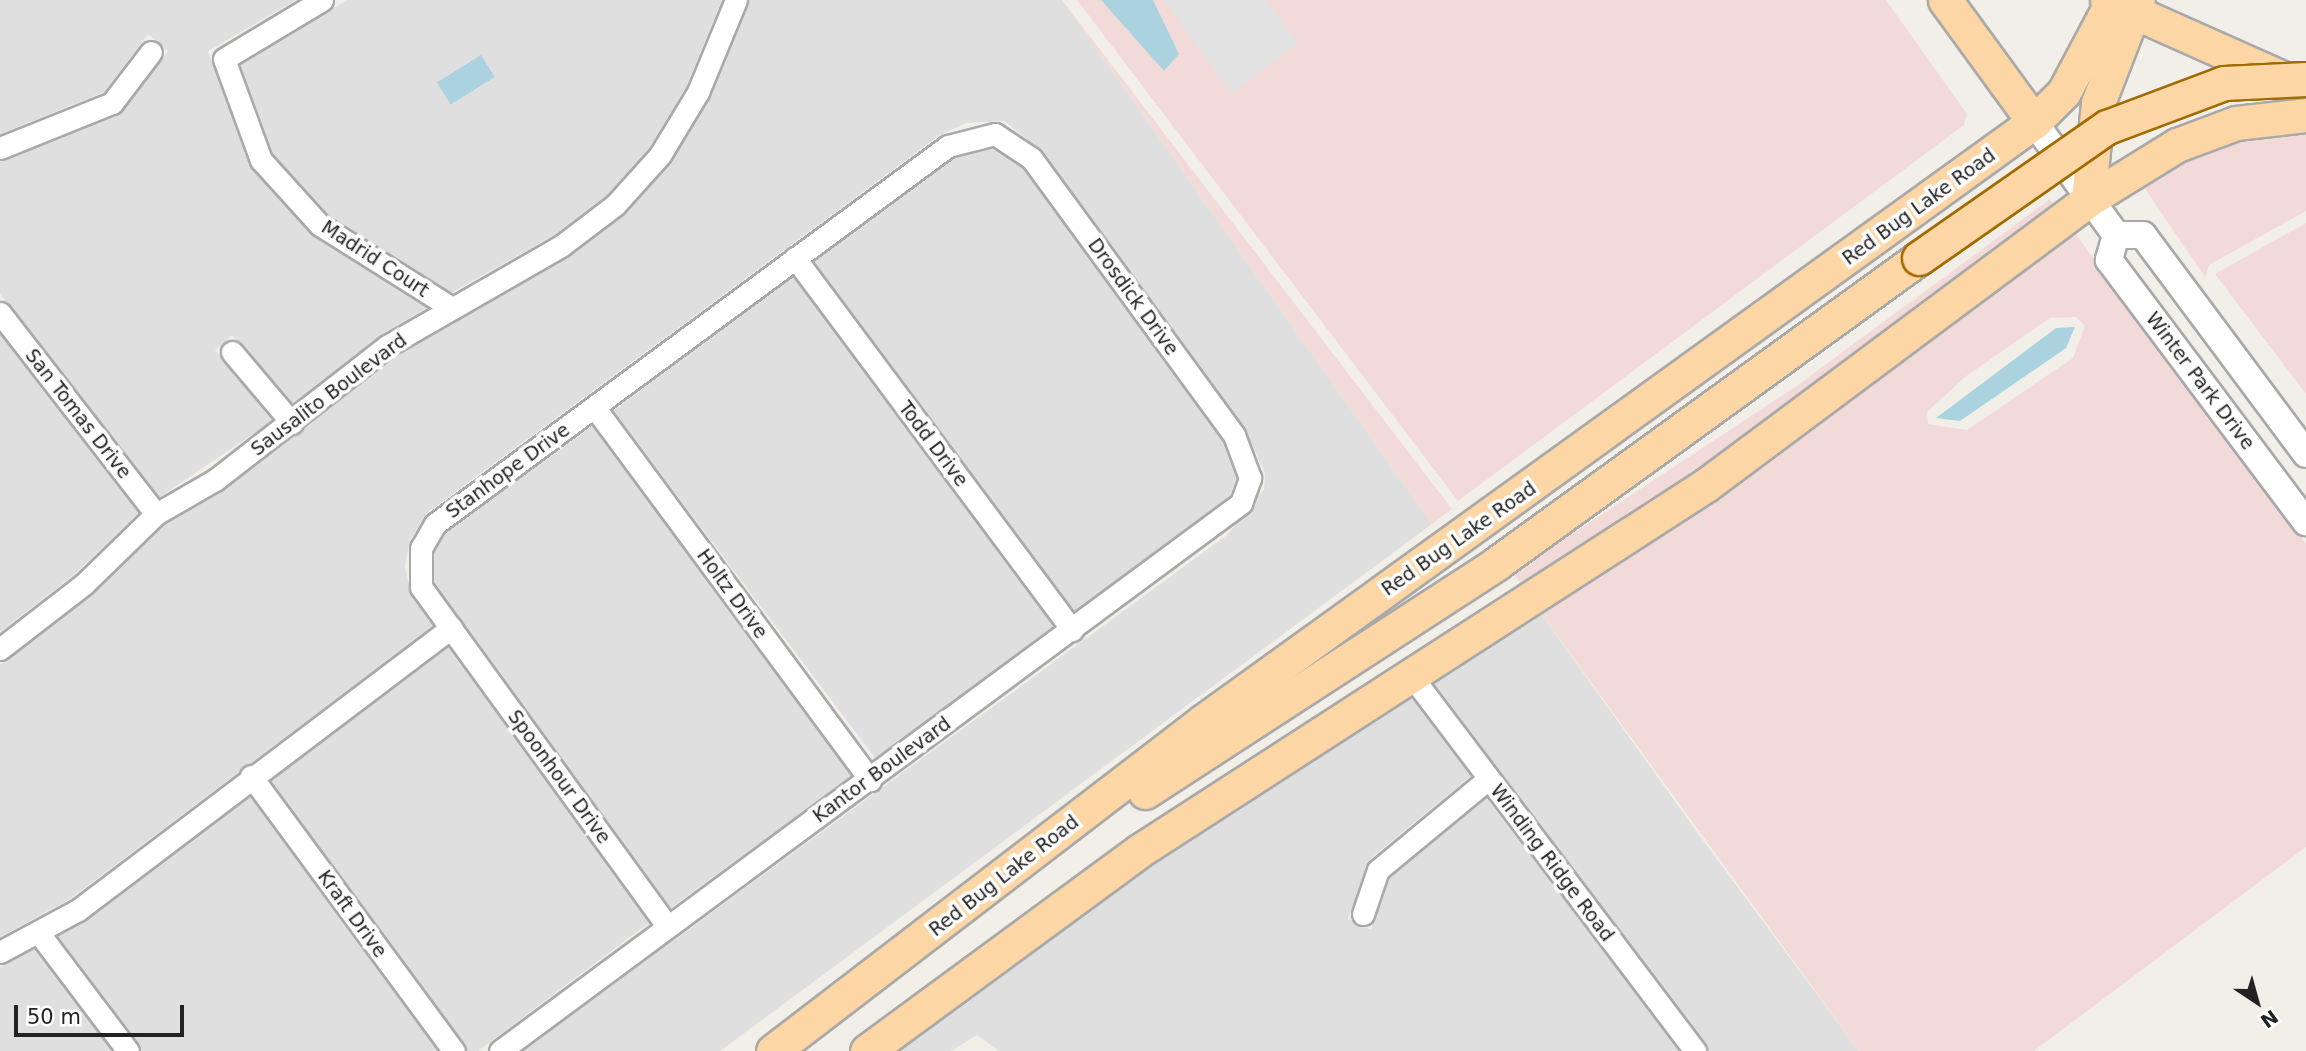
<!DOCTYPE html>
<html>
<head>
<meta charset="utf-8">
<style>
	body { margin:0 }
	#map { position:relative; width:2306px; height:1051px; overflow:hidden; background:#f2efe9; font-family:"DejaVu Sans",sans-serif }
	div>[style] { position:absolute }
	.residential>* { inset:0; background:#e0dfdf; transform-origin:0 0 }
	.commercial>* { inset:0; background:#f2dad9 }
	.parking>* { inset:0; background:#e2e2e2 }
	.water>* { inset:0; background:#aad3df; transform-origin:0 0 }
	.roads { filter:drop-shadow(2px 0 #a9a9a9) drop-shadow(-2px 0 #a9a9a9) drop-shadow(0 2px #a9a9a9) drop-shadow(0 -2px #a9a9a9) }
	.minor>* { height:21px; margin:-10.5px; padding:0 10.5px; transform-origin:10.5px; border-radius:10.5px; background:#fff }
	.tertiary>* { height:26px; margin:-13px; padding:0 13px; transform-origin:13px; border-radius:13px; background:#fff }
	.primary>* { height:33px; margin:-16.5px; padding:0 16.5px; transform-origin:16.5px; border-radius:16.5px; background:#fcd6a4 }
	.bridges { filter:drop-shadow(2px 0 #a06b00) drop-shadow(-2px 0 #a06b00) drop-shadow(0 2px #a06b00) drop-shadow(0 -2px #a06b00) }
	.primary-bridge>* { height:33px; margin:-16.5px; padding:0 16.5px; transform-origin:16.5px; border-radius:16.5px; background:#fcd6a4 }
	span { translate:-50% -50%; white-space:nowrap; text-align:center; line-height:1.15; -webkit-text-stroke:7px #fff; paint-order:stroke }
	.street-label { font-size:19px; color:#222 }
	.north { position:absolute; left:2222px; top:967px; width:70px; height:70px; -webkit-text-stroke:5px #fff; paint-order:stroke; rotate:144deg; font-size:19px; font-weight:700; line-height:28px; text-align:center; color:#222 }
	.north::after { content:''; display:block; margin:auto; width:24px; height:32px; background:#222; clip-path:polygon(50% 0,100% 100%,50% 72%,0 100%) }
	.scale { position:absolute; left:14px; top:1005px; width:170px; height:32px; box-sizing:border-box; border:4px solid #222; border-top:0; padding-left:9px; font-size:21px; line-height:24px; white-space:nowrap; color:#222; -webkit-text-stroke:5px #fff; paint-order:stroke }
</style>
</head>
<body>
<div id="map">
	<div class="residential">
		<div style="clip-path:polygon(0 0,296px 0,208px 51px,250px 163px,314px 235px,428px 307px,379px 336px,292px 406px,232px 335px,215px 350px,274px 420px,158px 498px,0 294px,0 162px,118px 114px,168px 51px,148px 34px,104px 92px,0 134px)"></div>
		<div style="clip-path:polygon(347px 0,722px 0,687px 85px,650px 147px,607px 195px,554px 235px,451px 293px,327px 215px,271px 154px,239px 66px)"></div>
		<div style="clip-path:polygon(750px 0,1062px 0,1432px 524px,720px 1051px,523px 1051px,1227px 535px,1264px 489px,1265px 473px,1245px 430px,1038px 148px,1004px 121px,966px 123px,940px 135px,427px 513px,410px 540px,405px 566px,411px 594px,434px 625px,70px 899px,0 937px,0 665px,92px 594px,164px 525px,223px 491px,395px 357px,568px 257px,625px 214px,670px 163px,708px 99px)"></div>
		<div style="clip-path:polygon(994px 147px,1023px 166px,1224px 441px,1237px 475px,1230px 495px,1211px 514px,1073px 612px,812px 261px,955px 157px)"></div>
		<div style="left:794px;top:275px;width:437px;height:226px;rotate:53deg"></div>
		<div style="clip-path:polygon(0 332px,139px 512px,76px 573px,0 632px)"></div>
		<div style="clip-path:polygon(594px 425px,852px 776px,669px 909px,432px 583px,433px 554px,444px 533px)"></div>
		<div style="clip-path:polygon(1537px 608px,1699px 835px,1859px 1051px,1710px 1051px,1428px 678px)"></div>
		<div style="clip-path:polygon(449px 646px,650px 922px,478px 1051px,468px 1051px,268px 780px)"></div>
		<div style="clip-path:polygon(1408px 691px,1471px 776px,1370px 859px,1348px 919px,1371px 930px,1389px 878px,1487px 797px,1681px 1051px,999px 1051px,977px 1035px,951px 1051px,889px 1051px,1146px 862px)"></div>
		<div style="clip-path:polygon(250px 794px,439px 1051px,142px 1051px,56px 937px)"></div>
		<div style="clip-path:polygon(36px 948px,113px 1051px,0 1051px,0 967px)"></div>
	</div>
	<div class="commercial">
		<div style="clip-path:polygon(1062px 0,1452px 509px,1432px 524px)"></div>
		<div style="clip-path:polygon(1077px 0,1886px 0,1967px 114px,1964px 125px,1458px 501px)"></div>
		<div style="clip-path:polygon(2286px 129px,2306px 135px,2306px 211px,2209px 265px,2205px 277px,2141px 183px,2183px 157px,2240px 136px)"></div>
		<div style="clip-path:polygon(2050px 199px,2056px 207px,1699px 474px,1522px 586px,1513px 573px,1798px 385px)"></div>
		<div style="clip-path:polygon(2306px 223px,2306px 394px,2215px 274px)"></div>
		<div style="clip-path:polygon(evenodd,2072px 229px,2306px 544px,2306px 847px,2034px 1051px,1859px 1051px,1537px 608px,2072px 229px,2076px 317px,2085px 326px,2073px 358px,1967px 430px,1928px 424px,1927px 412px,1965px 377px,2050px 318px,2076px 317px)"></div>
	</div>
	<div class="parking">
		<div style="clip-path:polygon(1164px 0,1266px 0,1298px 43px,1231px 94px)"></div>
	</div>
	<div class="water">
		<div style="clip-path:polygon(1101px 0,1153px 0,1179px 54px,1164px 71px)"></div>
		<div style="left:481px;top:55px;width:26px;height:52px;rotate:58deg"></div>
		<div style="clip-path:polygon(2075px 327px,2066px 348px,1960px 421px,1936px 418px,2056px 328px)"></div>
	</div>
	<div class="roads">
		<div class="minor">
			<div style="left:322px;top:0;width:114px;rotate:149deg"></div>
			<div style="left:224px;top:59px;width:108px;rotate:69.9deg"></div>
			<div style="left:261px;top:160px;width:88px;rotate:47.8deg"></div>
			<div style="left:320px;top:225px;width:156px;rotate:32.2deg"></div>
			<div style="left:0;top:148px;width:121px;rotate:-21.9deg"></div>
			<div style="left:112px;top:103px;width:64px;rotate:-52.6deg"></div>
			<div style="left:795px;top:258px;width:464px;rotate:53.3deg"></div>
			<div style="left:0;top:313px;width:254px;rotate:52.2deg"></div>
			<div style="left:232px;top:352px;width:93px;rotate:49.8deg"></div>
			<div style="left:595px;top:408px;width:463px;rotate:53.5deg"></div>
			<div style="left:0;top:649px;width:106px;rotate:-37.7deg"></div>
			<div style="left:84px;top:584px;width:100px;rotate:-44.2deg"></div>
			<div style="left:156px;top:514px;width:68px;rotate:-30deg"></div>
			<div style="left:215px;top:480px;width:218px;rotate:-37.9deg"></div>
			<div style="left:387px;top:346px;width:201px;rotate:-29.9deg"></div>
			<div style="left:561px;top:246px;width:68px;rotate:-37.2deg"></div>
			<div style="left:615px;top:205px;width:67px;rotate:-48deg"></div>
			<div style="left:660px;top:155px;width:74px;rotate:-58.9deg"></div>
			<div style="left:698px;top:92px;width:100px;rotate:-67.6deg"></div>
			<div style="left:1410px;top:674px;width:473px;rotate:52.9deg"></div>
			<div style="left:251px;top:776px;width:342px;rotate:53.6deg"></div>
			<div style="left:1363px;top:914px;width:46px;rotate:-71.2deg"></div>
			<div style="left:1378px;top:870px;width:143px;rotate:-39.6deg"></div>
			<div style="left:38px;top:932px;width:149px;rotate:52.9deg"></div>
			<div style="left:0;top:952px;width:89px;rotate:-28.3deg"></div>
			<div style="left:78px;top:910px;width:468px;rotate:-37.1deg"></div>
			<div style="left:500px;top:1051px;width:922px;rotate:-36.48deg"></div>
			<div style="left:1241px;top:503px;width:27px;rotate:-70deg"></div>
			<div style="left:1250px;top:478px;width:46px;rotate:-110.4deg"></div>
			<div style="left:1234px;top:435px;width:343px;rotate:-126.2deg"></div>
			<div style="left:1031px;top:158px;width:43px;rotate:-146.3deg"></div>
			<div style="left:995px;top:134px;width:49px;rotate:165.7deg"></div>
			<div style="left:948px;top:146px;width:637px;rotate:143.62deg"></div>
			<div style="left:435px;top:524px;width:28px;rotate:120deg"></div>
			<div style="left:421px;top:548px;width:39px;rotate:90deg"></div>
			<div style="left:421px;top:587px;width:419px;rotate:54deg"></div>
		</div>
		<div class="tertiary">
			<div style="left:2034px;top:122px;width:140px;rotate:54deg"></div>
			<div style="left:2116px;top:235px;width:26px;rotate:106deg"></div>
			<div style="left:2109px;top:260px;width:328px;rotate:53.1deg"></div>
			<div style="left:2116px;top:235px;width:27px"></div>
			<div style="left:2143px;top:235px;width:273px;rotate:53.3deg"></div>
		</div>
		<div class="primary">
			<div style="left:1945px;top:0;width:151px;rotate:53.9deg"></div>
			<div style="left:2107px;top:0;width:197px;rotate:24deg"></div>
			<div style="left:2088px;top:200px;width:98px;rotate:-84.1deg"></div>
			<div style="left:2098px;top:103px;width:110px;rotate:-68.8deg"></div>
			<div style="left:1145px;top:792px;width:420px;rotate:-33deg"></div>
			<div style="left:1497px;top:563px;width:521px;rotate:-35.86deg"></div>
			<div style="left:773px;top:1051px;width:541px;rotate:-37.48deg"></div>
			<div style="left:1202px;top:722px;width:1026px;rotate:-35.8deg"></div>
			<div style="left:2034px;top:122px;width:42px;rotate:-45deg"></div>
			<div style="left:2064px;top:92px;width:104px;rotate:-62deg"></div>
			<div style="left:867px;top:1051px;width:338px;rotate:-36.3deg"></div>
			<div style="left:1139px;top:851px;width:675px;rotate:-32.84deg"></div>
			<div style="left:1706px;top:485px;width:477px;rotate:-36.7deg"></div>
			<div style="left:2088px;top:200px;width:105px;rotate:-31.7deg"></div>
			<div style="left:2177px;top:145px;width:63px;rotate:-20.4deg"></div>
			<div style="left:2236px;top:123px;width:70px;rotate:-6.5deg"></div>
		</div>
	</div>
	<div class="bridges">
		<div class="primary-bridge">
			<div style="left:1919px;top:258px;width:229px;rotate:-34.9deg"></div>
			<div style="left:2107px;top:127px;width:125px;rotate:-20.6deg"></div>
			<div style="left:2224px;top:83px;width:82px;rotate:-2.8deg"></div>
		</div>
	</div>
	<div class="street-label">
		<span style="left:1919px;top:207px;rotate:-36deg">Red Bug Lake Road</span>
		<span style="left:375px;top:259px;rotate:33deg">Madrid Court</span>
		<span style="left:1133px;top:297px;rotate:54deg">Drosdick Drive</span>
		<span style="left:2200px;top:381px;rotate:53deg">Winter Park Drive</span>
		<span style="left:329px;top:395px;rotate:-37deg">Sausalito Boulevard</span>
		<span style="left:78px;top:414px;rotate:52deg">San Tomas Drive</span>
		<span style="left:933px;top:444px;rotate:53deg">Todd Drive</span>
		<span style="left:508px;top:471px;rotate:-36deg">Stanhope Drive</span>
		<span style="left:1459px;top:539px;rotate:-35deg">Red Bug Lake Road</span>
		<span style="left:732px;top:594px;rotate:54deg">Holtz Drive</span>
		<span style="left:882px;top:770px;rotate:-36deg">Kantor Boulevard</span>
		<span style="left:559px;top:777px;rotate:54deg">Spoonhour Drive</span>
		<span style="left:1552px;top:863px;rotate:53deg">Winding Ridge Road</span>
		<span style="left:1004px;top:876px;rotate:-38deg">Red Bug Lake Road</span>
		<span style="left:352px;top:914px;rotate:54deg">Kraft Drive</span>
	</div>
	<div class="north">N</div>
	<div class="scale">50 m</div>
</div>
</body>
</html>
